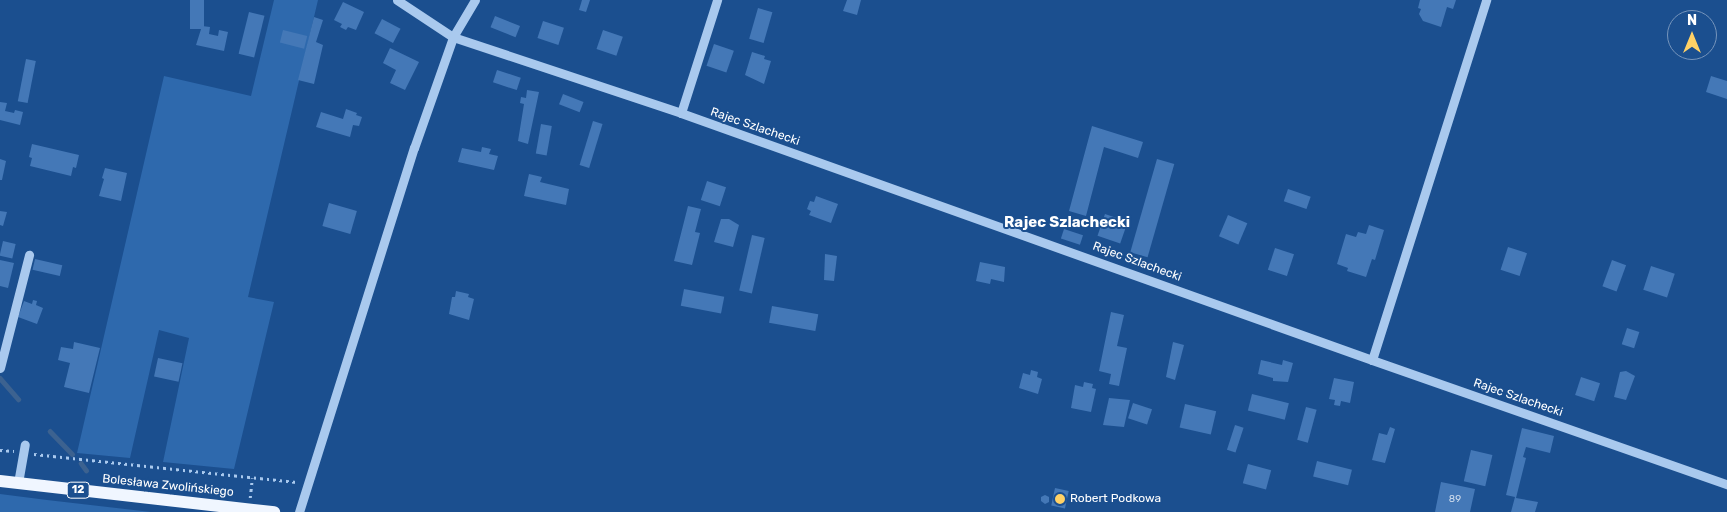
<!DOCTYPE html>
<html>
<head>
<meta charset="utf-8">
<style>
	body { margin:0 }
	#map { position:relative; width:1727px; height:512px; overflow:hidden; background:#1b4f8f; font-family:Rubik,sans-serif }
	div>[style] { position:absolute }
	.green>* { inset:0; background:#2e69ad }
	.stream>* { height:4.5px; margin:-2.25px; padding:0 2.25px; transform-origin:2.25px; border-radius:2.25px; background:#3c6290 }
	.building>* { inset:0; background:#4478b7; transform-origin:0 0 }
	.path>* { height:2.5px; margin-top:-1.25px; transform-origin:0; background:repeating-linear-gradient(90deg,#a9c9ee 0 2.5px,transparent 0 6.5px) }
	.minor>* { height:9px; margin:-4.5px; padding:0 4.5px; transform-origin:4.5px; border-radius:4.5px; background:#a9c9ee }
	.major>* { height:12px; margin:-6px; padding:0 6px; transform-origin:6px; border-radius:6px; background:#f0f6ff }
	.dots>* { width:14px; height:14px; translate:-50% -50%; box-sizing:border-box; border:2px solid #1b4f8f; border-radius:50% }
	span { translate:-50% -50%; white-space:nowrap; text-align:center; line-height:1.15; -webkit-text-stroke:4px #1b4f8f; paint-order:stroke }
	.number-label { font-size:10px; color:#d0dded }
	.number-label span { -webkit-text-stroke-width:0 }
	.shield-label span { padding:1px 4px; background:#1b4f8f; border:1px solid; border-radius:4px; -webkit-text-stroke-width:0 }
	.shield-label { font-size:11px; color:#fff; font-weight:700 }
	.street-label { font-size:12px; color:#fff }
	.poi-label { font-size:12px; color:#fff }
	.left { translate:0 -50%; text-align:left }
	.quarter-label { font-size:15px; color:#fff; font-weight:700 }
	.north { position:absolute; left:1667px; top:10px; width:50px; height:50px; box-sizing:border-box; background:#1b4f8f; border:1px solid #7695bc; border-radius:50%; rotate:0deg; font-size:14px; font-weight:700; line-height:20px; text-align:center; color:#fff }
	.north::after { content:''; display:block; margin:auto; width:18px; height:22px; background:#ffd166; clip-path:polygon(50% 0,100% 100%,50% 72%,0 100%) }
</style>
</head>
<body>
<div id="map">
	<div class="green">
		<div style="clip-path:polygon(274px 0,318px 0,248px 297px,274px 302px,234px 469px,163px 462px,189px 338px,159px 330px,130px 458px,77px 453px,164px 76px,251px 96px)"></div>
		<div style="clip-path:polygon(0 494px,47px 500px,151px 512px,0 512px)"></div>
	</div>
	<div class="stream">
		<div style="left:0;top:378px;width:28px;rotate:49deg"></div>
		<div style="left:50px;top:431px;width:32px;rotate:46deg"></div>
		<div style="left:81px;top:463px;width:9px;rotate:54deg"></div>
	</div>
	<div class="building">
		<div style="left:190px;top:0;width:14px;height:29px"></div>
		<div style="clip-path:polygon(582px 0,590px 0,586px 12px,579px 10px)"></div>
		<div style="clip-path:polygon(847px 0,861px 0,857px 15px,843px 11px)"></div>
		<div style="clip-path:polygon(1420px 0,1456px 0,1453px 9px,1447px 7px,1441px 27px,1423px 21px,1419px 14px,1421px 9px,1418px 8px)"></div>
		<div style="clip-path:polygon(343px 2px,364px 12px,356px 30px,348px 27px,346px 30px,340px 27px,342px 24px,334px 20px)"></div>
		<div style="left:758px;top:8px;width:15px;height:32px;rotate:16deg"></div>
		<div style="left:249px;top:12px;width:16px;height:43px;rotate:14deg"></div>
		<div style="left:495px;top:16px;width:27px;height:12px;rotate:22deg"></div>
		<div style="clip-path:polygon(314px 17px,323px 20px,316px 42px,323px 45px,314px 84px,298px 80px)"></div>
		<div style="left:382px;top:19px;width:21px;height:16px;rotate:28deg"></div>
		<div style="left:543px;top:21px;width:22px;height:18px;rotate:18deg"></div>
		<div style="clip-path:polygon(202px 26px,210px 27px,209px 34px,218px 36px,219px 30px,228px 32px,224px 51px,196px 45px)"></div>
		<div style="left:283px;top:30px;width:25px;height:13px;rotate:14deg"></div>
		<div style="left:603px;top:30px;width:21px;height:20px;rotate:19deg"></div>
		<div style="left:714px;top:44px;width:21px;height:23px;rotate:19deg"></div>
		<div style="clip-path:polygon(390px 48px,419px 62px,405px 90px,390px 83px,396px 70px,383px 63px)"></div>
		<div style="clip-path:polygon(752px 52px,765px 56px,764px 59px,771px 61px,764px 84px,745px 75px)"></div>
		<div style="left:26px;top:59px;width:10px;height:43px;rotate:11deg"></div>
		<div style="left:497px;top:70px;width:25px;height:13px;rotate:18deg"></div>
		<div style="clip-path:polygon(1711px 76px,1727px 81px,1727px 99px,1706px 92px)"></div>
		<div style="clip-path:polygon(527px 90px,539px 92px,528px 144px,518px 141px,524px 104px,520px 103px,521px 97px,526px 98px)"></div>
		<div style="left:563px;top:94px;width:22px;height:11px;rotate:21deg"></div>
		<div style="clip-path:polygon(0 102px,7px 103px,5px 111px,14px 113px,15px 110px,23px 112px,20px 125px,0 120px)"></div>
		<div style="clip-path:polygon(346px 109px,357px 113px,356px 115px,362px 117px,359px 126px,353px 125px,350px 137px,316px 127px,321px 112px,343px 119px)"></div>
		<div style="left:593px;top:121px;width:10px;height:46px;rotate:17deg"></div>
		<div style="left:541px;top:124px;width:11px;height:30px;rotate:10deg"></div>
		<div style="clip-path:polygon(1092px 126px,1143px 142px,1138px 158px,1104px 147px,1086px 216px,1069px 211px)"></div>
		<div style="clip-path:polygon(32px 144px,79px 155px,76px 168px,73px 167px,71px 176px,30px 166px,32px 158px,29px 157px)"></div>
		<div style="clip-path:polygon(482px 147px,491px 149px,489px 154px,498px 156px,494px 170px,458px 162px,462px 148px,481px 152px)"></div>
		<div style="clip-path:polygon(0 159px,6px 161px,2px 180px,0 180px)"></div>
		<div style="left:1157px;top:159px;width:18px;height:97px;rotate:16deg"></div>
		<div style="clip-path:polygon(105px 168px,127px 173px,121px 201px,99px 196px,104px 179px,102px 178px)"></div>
		<div style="clip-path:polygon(529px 174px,542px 177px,540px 182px,569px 189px,566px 205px,524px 196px)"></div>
		<div style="left:707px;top:181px;width:20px;height:20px;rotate:18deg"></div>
		<div style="left:1288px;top:189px;width:24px;height:13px;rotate:19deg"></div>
		<div style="clip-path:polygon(816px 196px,838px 204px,831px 223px,809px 215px,811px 211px,807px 209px,810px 201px,814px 202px)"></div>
		<div style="left:329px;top:203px;width:29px;height:24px;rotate:16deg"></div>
		<div style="clip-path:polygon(688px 206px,701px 209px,695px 232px,700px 233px,692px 265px,674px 261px)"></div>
		<div style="clip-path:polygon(0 211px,7px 212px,3px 226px,0 225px)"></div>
		<div style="left:1105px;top:214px;width:24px;height:23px;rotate:19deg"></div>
		<div style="left:1228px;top:215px;width:21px;height:23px;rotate:23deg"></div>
		<div style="clip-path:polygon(721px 219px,729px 219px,739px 225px,733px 247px,714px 242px)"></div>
		<div style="clip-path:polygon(1369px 225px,1384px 230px,1375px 260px,1372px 259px,1366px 277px,1347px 271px,1348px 268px,1337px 264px,1346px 234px,1356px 237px,1358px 232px,1366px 234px)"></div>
		<div style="left:1064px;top:229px;width:20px;height:10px;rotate:18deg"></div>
		<div style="left:752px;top:235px;width:13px;height:57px;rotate:13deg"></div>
		<div style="left:3px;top:241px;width:13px;height:15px;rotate:13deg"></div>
		<div style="left:1508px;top:247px;width:20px;height:24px;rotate:18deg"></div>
		<div style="left:1275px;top:248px;width:20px;height:23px;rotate:18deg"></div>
		<div style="clip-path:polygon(825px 254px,837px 256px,834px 281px,824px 280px)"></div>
		<div style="left:35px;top:259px;width:28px;height:11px;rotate:13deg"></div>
		<div style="clip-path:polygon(0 260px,14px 263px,8px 288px,0 286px)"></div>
		<div style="left:1612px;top:260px;width:15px;height:28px;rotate:20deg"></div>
		<div style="clip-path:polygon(980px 262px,1005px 267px,1004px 282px,991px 279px,990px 284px,976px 281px)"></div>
		<div style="left:1651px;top:266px;width:25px;height:25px;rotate:18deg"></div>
		<div style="left:684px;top:289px;width:41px;height:17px;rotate:11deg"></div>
		<div style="clip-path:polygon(456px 291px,469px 294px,468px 297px,474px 299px,469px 320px,449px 314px,452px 297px,455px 297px)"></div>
		<div style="clip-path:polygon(33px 300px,37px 301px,36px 305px,43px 308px,37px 324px,18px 317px,24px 301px,32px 304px)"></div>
		<div style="left:772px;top:306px;width:47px;height:17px;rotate:10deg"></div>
		<div style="clip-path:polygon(1111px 312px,1124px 315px,1117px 346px,1127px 348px,1119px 386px,1109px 384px,1111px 374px,1099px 371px)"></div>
		<div style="left:1627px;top:328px;width:13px;height:17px;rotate:18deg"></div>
		<div style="clip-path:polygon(74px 342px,100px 348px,89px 393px,64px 387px,70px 363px,58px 360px,61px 347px,73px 349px)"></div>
		<div style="clip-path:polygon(1173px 342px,1184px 345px,1175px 380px,1166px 377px)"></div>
		<div style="left:158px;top:358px;width:25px;height:19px;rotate:12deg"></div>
		<div style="clip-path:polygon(1261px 360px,1282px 365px,1283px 360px,1293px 363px,1288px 382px,1273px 381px,1273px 378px,1258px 374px)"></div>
		<div style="clip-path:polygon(1031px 370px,1038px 372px,1037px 377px,1042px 379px,1038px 394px,1019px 388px,1023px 373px,1030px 375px)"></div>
		<div style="clip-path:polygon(1626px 371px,1635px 376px,1626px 400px,1614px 397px,1620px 372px)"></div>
		<div style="left:1581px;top:377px;width:20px;height:19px;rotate:18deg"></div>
		<div style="clip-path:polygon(1334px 378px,1354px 382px,1350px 403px,1341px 401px,1340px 406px,1334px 405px,1335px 400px,1329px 399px)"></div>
		<div style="clip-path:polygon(1084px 382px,1093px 384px,1092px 388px,1096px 389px,1091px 412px,1071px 408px,1075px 385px,1083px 387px)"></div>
		<div style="left:1252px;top:394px;width:38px;height:17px;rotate:14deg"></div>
		<div style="clip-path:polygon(1109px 398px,1130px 400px,1124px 427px,1103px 425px)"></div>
		<div style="left:1133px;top:403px;width:20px;height:16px;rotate:18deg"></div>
		<div style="left:1185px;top:404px;width:32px;height:24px;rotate:13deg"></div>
		<div style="left:1306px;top:407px;width:11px;height:34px;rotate:15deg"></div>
		<div style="left:1235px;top:425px;width:9px;height:26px;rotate:18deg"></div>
		<div style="clip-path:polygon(1390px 427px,1395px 429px,1385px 463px,1372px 460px,1379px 433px,1387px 435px)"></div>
		<div style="clip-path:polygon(1522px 428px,1554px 436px,1550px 453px,1526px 447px,1523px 457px,1526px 458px,1516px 498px,1538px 502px,1535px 512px,1511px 512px,1515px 497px,1506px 495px)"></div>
		<div style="left:1471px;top:450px;width:22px;height:32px;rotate:13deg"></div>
		<div style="left:1317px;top:461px;width:36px;height:16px;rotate:14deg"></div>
		<div style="left:1248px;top:464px;width:24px;height:20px;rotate:15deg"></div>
		<div style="clip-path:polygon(1441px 482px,1475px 489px,1470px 512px,1435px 512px)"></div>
		<div style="left:1055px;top:488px;width:14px;height:18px;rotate:12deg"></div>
		<div style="clip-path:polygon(1045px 495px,1049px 497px,1049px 502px,1045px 504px,1041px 501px,1041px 497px)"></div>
	</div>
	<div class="path">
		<div style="left:0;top:450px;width:14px;rotate:4deg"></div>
		<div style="left:34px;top:454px;width:264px;rotate:6.1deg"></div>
		<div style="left:250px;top:498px;width:20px;rotate:-84deg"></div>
	</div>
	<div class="minor">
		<div style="left:397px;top:0;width:67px;rotate:33.5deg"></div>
		<div style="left:453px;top:37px;width:240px;rotate:18.4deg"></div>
		<div style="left:681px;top:113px;width:734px;rotate:19.67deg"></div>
		<div style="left:1372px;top:360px;width:376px;rotate:19.3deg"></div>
		<div style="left:681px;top:113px;width:119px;rotate:-72.3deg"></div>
		<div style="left:1372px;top:360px;width:378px;rotate:-72.4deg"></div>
		<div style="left:0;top:368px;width:117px;rotate:-75.6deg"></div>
		<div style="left:18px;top:483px;width:39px;rotate:-80deg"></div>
		<div style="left:299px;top:512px;width:382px;rotate:-72.5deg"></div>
		<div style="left:414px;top:148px;width:118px;rotate:-70.6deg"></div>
		<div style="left:453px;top:37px;width:43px;rotate:-59.3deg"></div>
	</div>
	<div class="major">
		<div style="left:0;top:481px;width:276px;rotate:6.5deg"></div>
	</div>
	<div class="dots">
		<div style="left:1060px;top:499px;background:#ffd166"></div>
	</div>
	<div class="number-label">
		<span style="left:1455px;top:500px">89</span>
	</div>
	<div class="shield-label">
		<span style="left:78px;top:490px">12</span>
	</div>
	<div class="street-label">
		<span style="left:755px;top:127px;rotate:19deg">Rajec Szlachecki</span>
		<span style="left:1137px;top:262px;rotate:20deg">Rajec Szlachecki</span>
		<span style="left:1518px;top:398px;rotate:19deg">Rajec Szlachecki</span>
		<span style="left:168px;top:486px;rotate:6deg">Bolesława Zwolińskiego</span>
	</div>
	<div class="poi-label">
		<span class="left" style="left:1070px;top:499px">Robert Podkowa</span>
	</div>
	<div class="quarter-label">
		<span style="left:1067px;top:223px">Rajec Szlachecki</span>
	</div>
	<div class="north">N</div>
</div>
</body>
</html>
